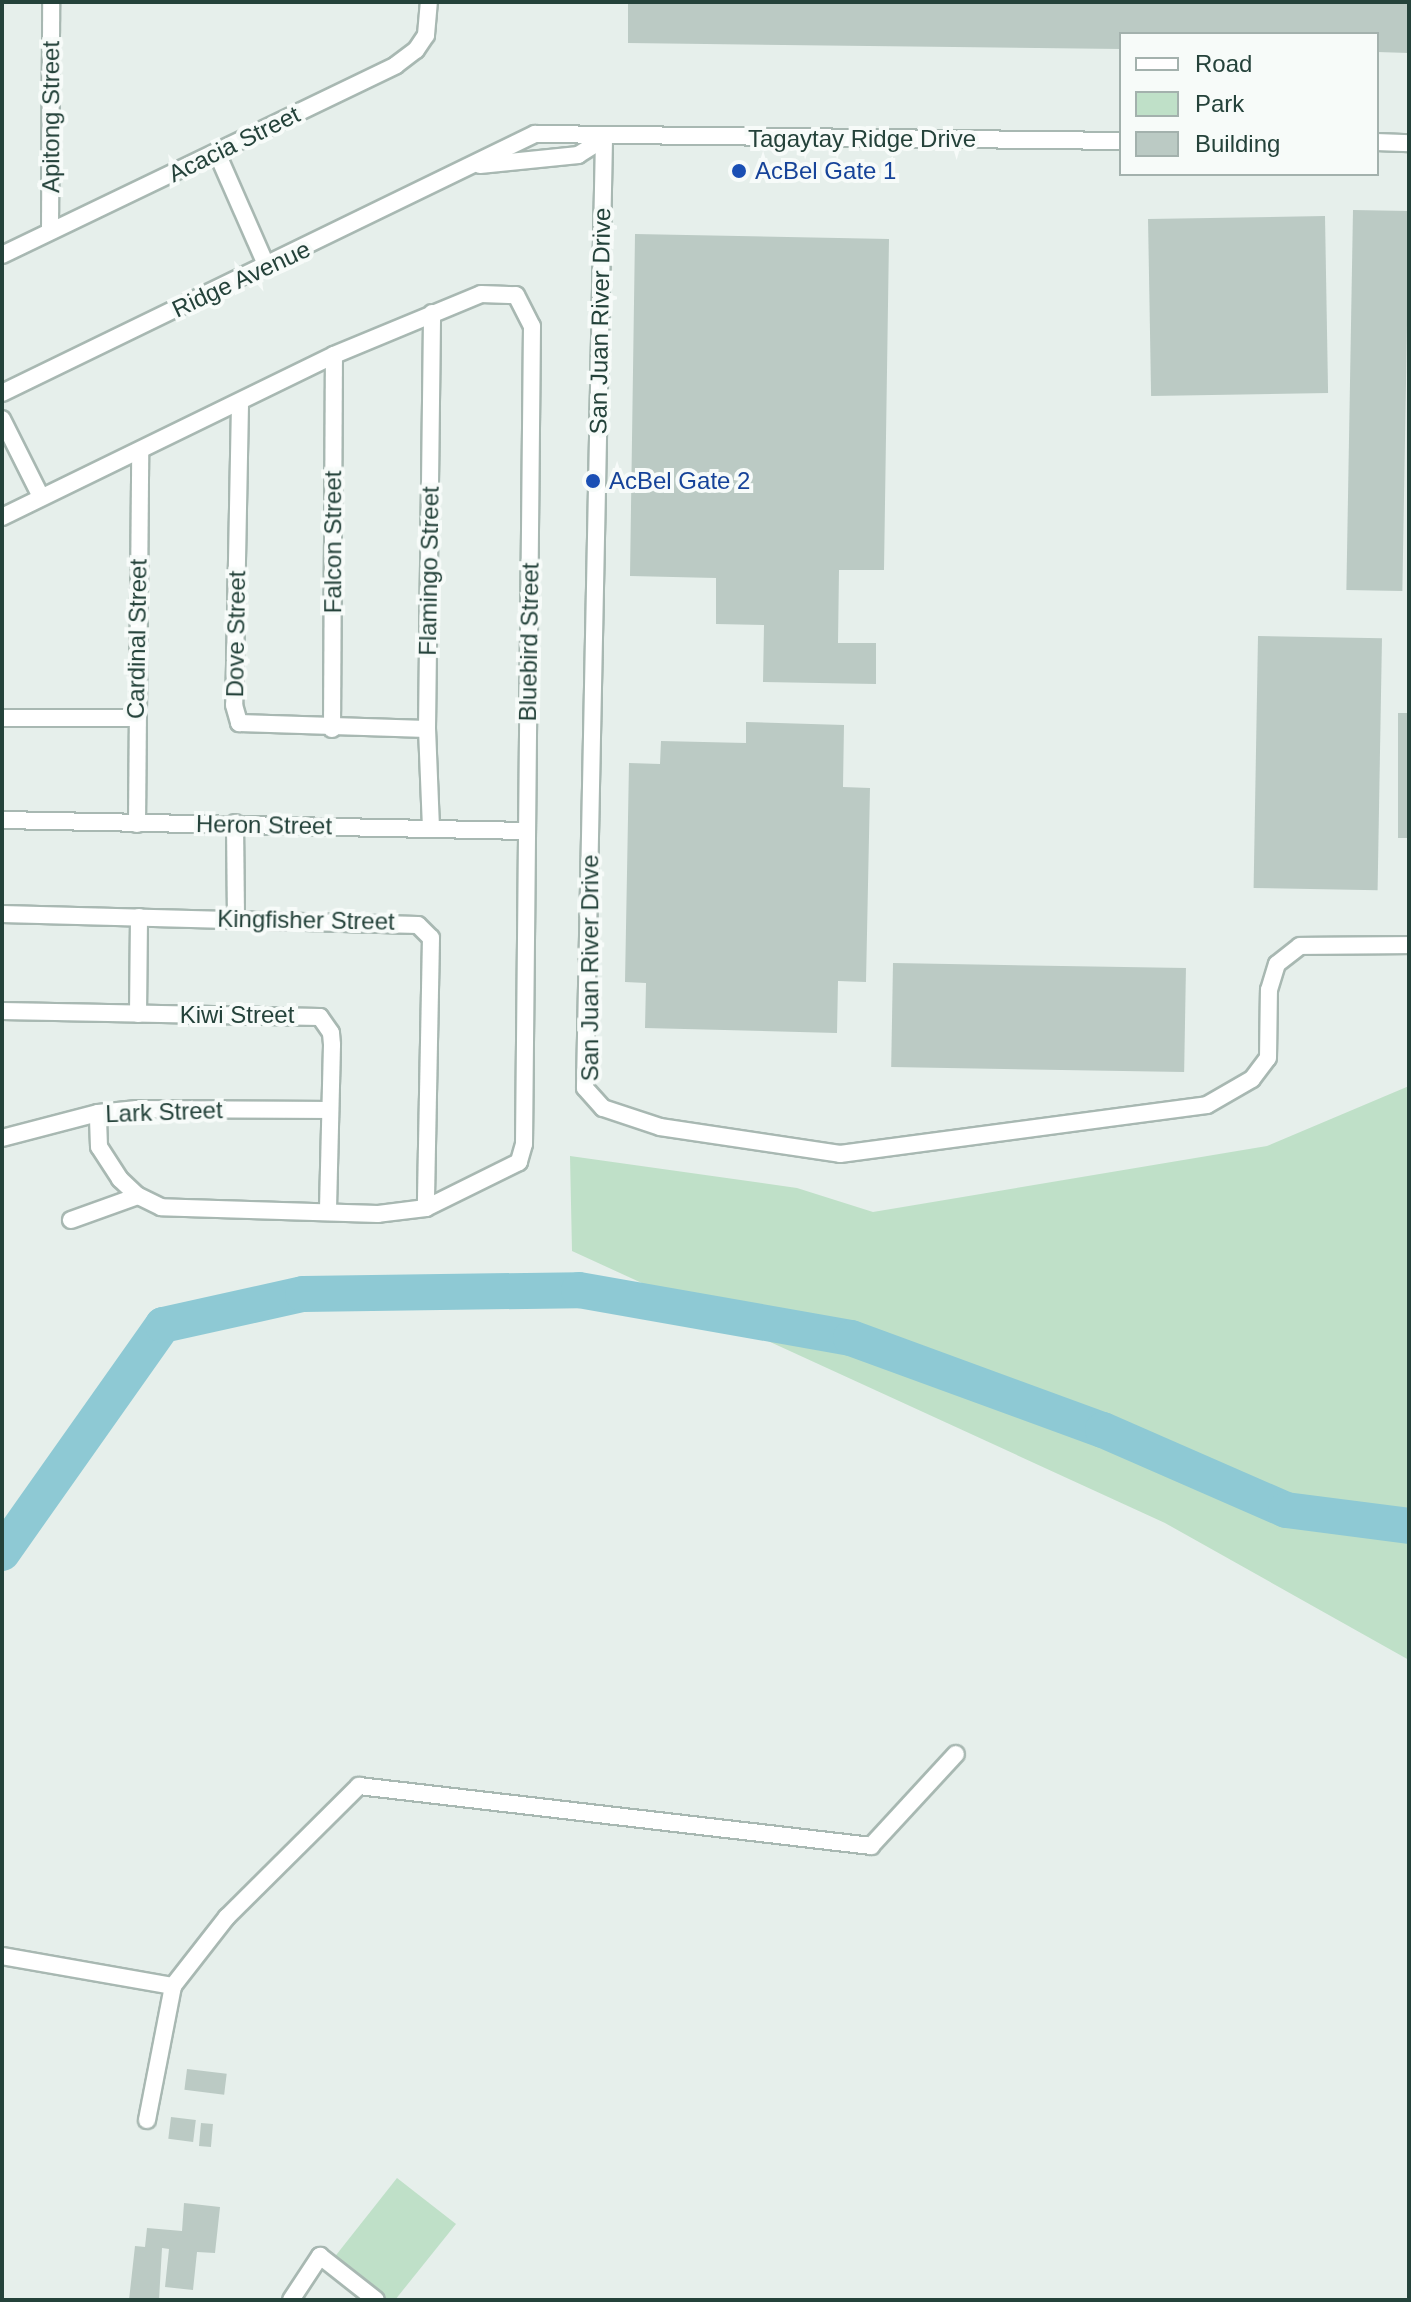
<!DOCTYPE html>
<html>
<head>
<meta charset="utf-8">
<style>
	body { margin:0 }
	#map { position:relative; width:1411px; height:2302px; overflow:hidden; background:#e6efeb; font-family:Helvetica,sans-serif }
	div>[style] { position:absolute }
	.green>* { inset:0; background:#bfe0c8 }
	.river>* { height:36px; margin:-18px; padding:0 18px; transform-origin:18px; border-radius:18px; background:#8ec9d4 }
	.building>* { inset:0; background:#bbcac4; transform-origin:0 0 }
	.roads { filter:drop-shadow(2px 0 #a8b8b2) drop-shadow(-2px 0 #a8b8b2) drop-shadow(0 2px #a8b8b2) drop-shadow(0 -2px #a8b8b2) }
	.minor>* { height:16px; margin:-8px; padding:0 8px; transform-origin:8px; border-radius:8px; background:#fff }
	.dots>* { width:22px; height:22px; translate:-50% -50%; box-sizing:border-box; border:4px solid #f7fbf9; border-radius:50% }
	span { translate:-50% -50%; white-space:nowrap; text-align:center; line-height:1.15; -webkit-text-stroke:8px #f7fbf9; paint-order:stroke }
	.street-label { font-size:24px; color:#24423a }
	.transit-label { font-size:24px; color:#164399 }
	.left { translate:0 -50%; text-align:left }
	.frame { position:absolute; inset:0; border:4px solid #24423a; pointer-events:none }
	.legend { position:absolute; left:1119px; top:32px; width:260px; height:144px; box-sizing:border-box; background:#f7fbf9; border:2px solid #a3b1ad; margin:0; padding:10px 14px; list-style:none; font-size:24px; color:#24423a }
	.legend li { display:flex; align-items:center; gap:16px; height:40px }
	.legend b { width:40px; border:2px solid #a3b1ad }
</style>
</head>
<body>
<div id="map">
	<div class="green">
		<div style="clip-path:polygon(1409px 1086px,1409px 1660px,1165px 1523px,572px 1251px,570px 1156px,797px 1188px,873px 1212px,1267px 1146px)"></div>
		<div style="clip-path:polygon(397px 2178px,456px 2224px,395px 2300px,385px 2300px,333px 2259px)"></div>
	</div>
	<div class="river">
		<div style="left:2px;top:1553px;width:279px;rotate:-54.8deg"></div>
		<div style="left:163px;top:1325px;width:143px;rotate:-12.5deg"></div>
		<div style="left:303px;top:1294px;width:276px;rotate:-0.8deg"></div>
		<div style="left:579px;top:1290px;width:276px;rotate:10deg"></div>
		<div style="left:851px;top:1338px;width:268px;rotate:20.1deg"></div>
		<div style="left:1103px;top:1430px;width:200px;rotate:23.6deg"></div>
		<div style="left:1286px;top:1510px;width:124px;rotate:7.4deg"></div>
	</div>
	<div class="building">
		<div style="clip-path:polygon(628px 2px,1409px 2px,1409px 53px,1377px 52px,1377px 34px,1121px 34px,1121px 49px,628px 43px)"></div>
		<div style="left:1353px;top:210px;width:56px;height:380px;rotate:1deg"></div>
		<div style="left:1325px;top:216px;width:177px;height:177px;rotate:89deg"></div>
		<div style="clip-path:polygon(635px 234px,889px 239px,884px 570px,839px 570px,838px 643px,876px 643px,876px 684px,763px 682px,764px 625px,716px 624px,716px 578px,630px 576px)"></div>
		<div style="left:1258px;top:636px;width:124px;height:252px;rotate:1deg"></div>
		<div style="left:1398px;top:713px;width:11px;height:125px"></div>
		<div style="clip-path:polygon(746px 722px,844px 725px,843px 787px,870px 788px,866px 982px,838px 981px,837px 1033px,645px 1028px,646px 983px,625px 982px,629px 763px,660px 764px,661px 741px,746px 743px)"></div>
		<div style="left:893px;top:963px;width:293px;height:104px;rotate:1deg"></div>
		<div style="left:187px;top:2069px;width:40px;height:21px;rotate:7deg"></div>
		<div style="left:171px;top:2117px;width:25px;height:22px;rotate:7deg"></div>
		<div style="left:201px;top:2123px;width:12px;height:23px;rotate:5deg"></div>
		<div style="clip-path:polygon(184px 2203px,220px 2207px,215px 2253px,197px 2252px,193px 2290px,165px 2287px,169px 2249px,162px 2248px,159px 2300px,129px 2300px,135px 2246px,145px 2247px,147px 2228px,182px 2231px)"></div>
	</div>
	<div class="roads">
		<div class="minor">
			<div style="left:604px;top:139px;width:949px;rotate:91.15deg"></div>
			<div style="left:585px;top:1088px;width:27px;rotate:48deg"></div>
			<div style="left:603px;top:1108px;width:60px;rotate:18.4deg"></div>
			<div style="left:660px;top:1127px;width:182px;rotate:8.5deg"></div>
			<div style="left:840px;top:1154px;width:370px;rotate:-7.6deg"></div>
			<div style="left:1207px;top:1105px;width:52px;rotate:-30deg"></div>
			<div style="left:1252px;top:1079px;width:26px;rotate:-53deg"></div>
			<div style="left:1268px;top:1058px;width:68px;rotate:-89.2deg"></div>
			<div style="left:1269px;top:990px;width:27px;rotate:-73deg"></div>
			<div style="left:1277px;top:964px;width:29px;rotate:-38deg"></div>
			<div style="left:1300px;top:946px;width:109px;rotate:-0.5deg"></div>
			<div style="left:1377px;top:142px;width:32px;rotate:2deg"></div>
			<div style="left:217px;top:153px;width:124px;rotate:66.3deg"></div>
			<div style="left:480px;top:165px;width:99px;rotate:-5.8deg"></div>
			<div style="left:578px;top:155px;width:31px;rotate:-32deg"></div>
			<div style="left:50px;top:231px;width:229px;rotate:-89.7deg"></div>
			<div style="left:2px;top:255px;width:437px;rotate:-25.7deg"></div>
			<div style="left:396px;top:65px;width:25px;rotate:-37deg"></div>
			<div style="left:416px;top:50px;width:18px;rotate:-56deg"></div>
			<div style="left:426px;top:35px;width:33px;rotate:-85deg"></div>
			<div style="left:2px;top:393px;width:593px;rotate:-25.92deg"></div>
			<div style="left:535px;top:134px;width:586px;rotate:0.68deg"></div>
			<div style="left:240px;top:404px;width:301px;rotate:91.1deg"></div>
			<div style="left:234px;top:705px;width:19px;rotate:74deg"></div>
			<div style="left:239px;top:723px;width:188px;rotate:1.8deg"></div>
			<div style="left:2px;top:419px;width:87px;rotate:63.4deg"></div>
			<div style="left:2px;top:517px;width:369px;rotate:-26deg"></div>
			<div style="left:334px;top:355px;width:159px;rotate:-22.5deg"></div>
			<div style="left:481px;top:294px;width:35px;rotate:2deg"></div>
			<div style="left:516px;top:295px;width:35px;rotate:63deg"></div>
			<div style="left:532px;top:326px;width:818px;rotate:90.56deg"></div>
			<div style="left:524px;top:1144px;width:19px;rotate:106deg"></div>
			<div style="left:519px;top:1162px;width:104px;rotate:153.7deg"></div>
			<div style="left:426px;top:1208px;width:48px;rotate:172.9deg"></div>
			<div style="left:378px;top:1214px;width:217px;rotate:-178.2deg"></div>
			<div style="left:161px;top:1207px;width:25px;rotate:-154deg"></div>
			<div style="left:138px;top:1196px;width:25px;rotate:-137deg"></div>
			<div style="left:120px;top:1179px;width:38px;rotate:-123deg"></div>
			<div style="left:99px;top:1147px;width:34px;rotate:-92deg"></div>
			<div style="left:2px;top:718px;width:134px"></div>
			<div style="left:332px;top:729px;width:374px;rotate:-89.7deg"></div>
			<div style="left:2px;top:820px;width:525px;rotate:1.2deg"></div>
			<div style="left:235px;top:823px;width:96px;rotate:89.4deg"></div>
			<div style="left:137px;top:824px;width:370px;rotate:-89.5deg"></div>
			<div style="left:431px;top:828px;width:99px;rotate:-92.3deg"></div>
			<div style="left:427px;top:729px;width:416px;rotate:-89.3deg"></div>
			<div style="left:2px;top:914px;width:416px;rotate:1.5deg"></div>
			<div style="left:418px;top:925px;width:18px;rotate:45deg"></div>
			<div style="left:431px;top:938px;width:270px;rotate:91.1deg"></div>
			<div style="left:2px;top:1011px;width:318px;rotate:1.1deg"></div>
			<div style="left:320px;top:1017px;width:19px;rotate:55deg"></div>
			<div style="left:331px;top:1033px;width:12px;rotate:85deg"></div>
			<div style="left:332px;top:1045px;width:167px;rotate:91.4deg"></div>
			<div style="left:138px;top:1014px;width:97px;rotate:-89.4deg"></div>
			<div style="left:2px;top:1138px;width:99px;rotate:-14.6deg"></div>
			<div style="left:98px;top:1113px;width:39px;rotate:-6deg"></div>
			<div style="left:137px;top:1109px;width:191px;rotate:0.3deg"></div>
			<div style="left:71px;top:1220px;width:71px;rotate:-19.7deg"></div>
			<div style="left:2px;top:1956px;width:174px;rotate:10deg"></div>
			<div style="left:173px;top:1986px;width:88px;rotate:-52deg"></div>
			<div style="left:227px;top:1917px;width:186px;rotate:-44.8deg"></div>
			<div style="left:359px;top:1786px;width:516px;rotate:6.68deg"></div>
			<div style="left:871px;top:1846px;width:125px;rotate:-47.3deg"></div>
			<div style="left:147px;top:2120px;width:136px;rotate:-79deg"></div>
			<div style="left:291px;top:2300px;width:53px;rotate:-56.6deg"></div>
			<div style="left:320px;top:2256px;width:71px;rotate:38.2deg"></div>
		</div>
	</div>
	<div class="dots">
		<div style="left:739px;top:171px;background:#1a4fb4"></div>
		<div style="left:593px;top:481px;background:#1a4fb4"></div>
	</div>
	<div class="street-label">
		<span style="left:51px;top:117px;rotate:-90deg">Apitong Street</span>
		<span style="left:862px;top:139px">Tagaytay Ridge Drive</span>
		<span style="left:234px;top:144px;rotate:-26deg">Acacia Street</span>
		<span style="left:241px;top:279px;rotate:-25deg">Ridge Avenue</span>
		<span style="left:600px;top:321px;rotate:-89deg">San Juan River Drive</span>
		<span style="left:333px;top:542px;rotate:-90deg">Falcon Street</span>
		<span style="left:429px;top:571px;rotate:-89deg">Flamingo Street</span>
		<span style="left:236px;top:634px;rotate:-89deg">Dove Street</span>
		<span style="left:137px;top:639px;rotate:-89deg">Cardinal Street</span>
		<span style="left:529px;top:642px;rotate:-89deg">Bluebird Street</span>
		<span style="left:264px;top:825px;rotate:1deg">Heron Street</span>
		<span style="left:306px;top:920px;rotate:1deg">Kingfisher Street</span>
		<span style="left:590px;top:968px;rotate:-90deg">San Juan River Drive</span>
		<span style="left:237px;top:1015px">Kiwi Street</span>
		<span style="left:164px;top:1112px;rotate:-2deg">Lark Street</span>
	</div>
	<div class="transit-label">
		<span class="left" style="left:755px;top:171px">AcBel Gate 1</span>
		<span class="left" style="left:609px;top:481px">AcBel Gate 2</span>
	</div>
	<div class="frame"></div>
	<ul class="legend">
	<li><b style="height:10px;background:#fff"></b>Road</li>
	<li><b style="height:22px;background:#bfe0c8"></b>Park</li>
	<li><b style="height:22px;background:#bbcac4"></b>Building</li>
	</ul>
</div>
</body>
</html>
